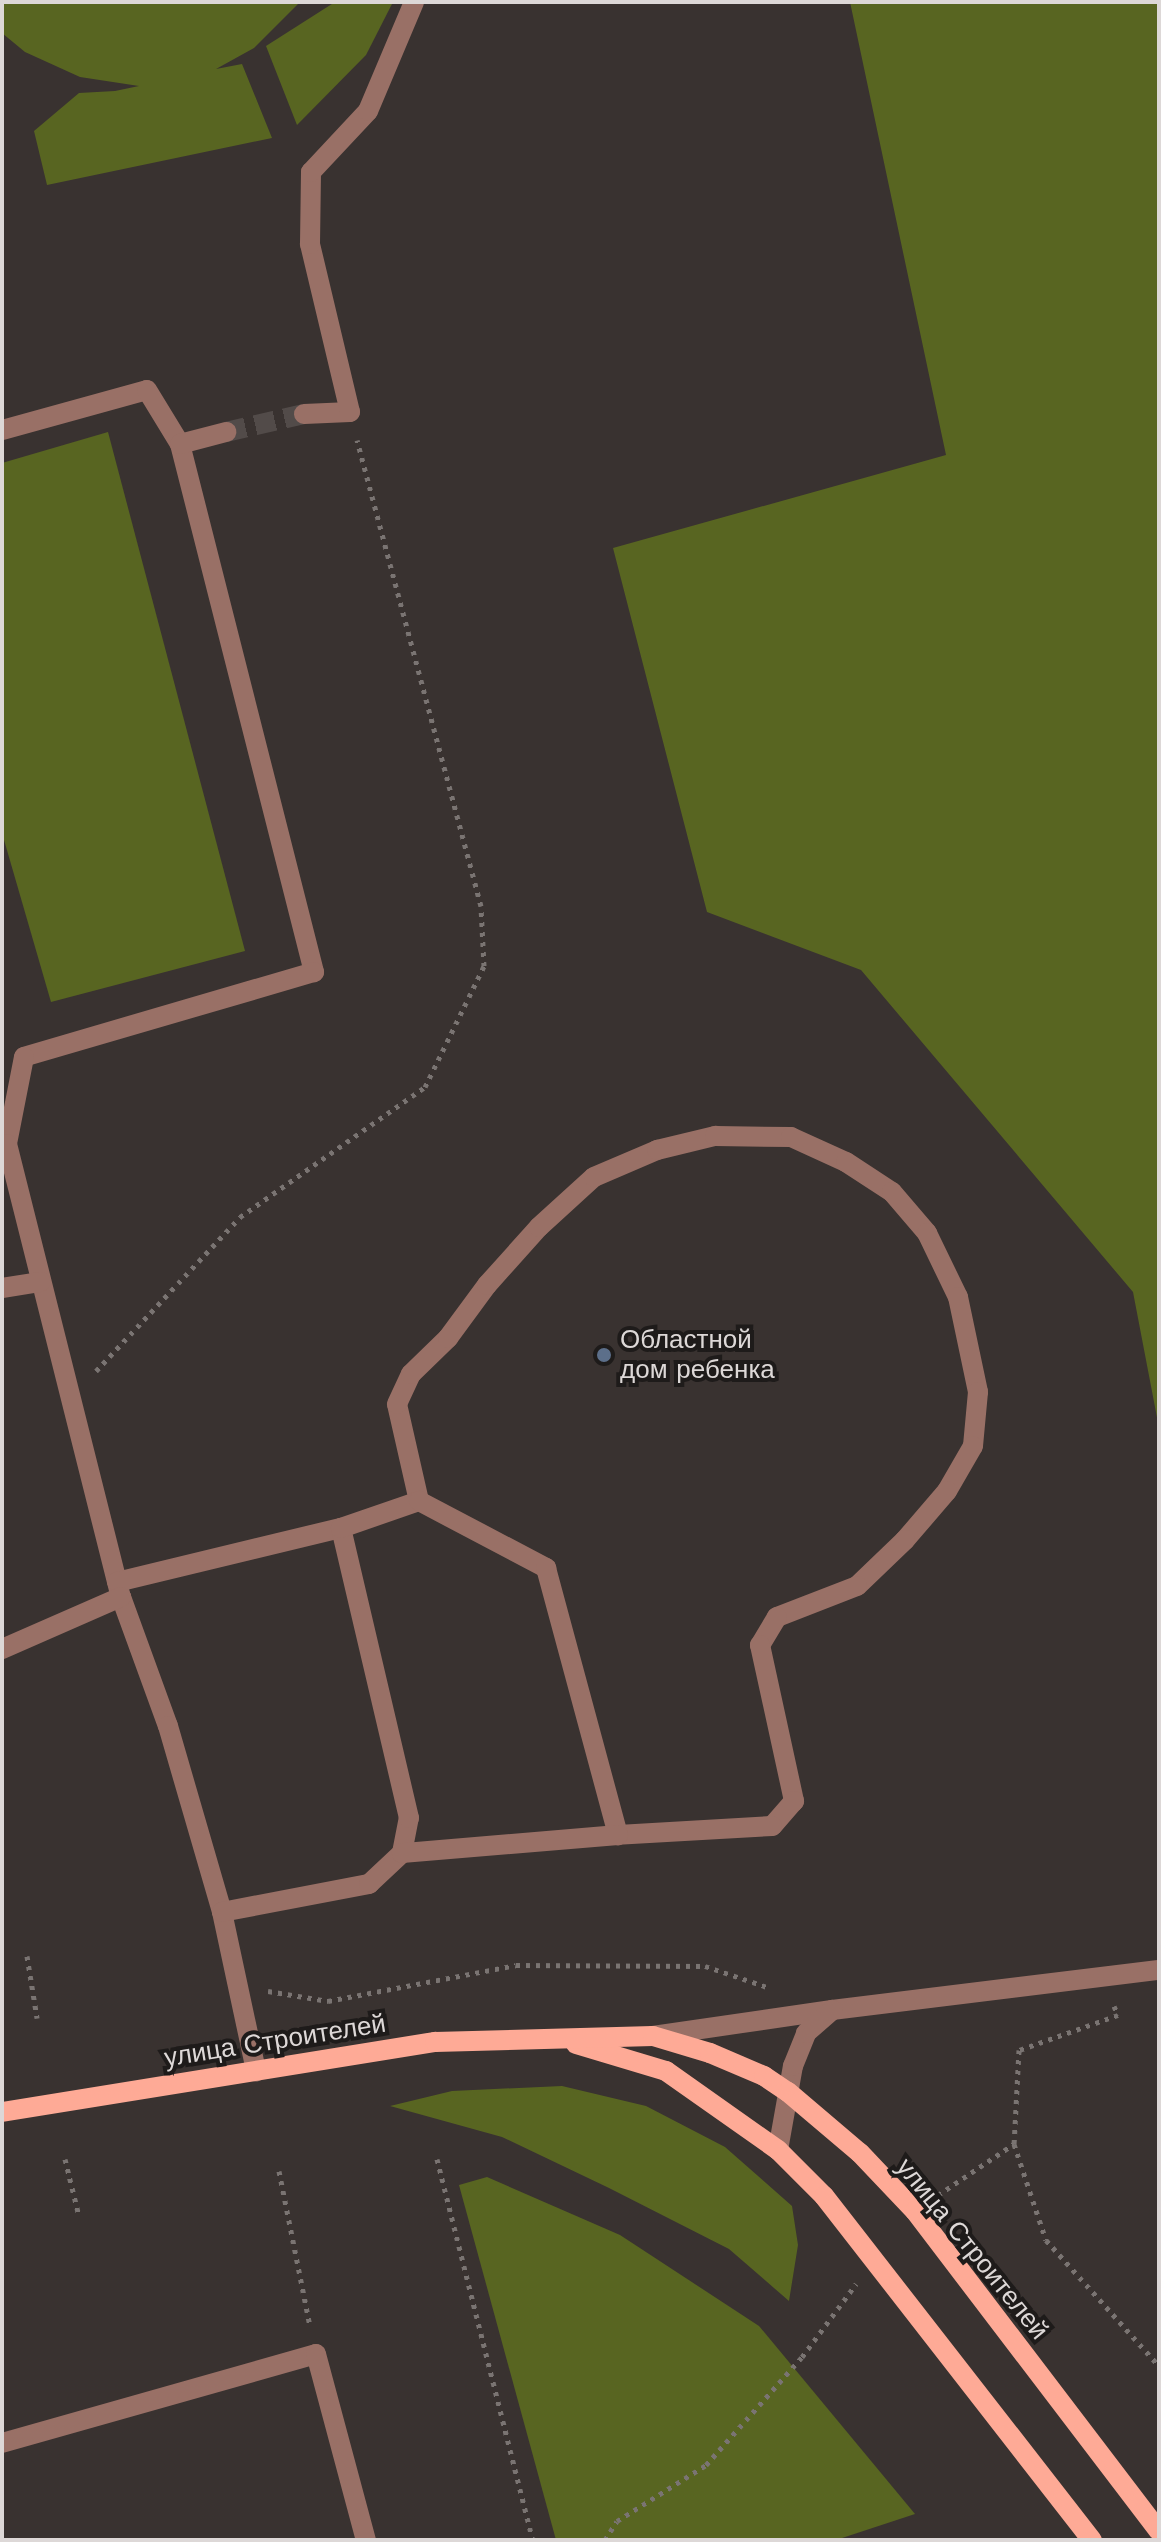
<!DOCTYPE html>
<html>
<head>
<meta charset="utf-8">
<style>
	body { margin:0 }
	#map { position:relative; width:1161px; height:2542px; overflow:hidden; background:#393230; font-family:"Work Sans",sans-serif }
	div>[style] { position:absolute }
	.green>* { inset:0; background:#586521 }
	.minor-tunnel>* { height:20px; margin-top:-10px; transform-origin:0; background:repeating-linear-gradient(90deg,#524b49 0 20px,transparent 0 30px) }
	.path>* { height:5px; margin-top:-2.5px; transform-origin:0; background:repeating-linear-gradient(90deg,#7a7472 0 4px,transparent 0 10px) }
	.minor>* { height:20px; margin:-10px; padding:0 10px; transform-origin:10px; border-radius:10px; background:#997066 }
	.major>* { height:20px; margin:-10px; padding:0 10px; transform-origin:10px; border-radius:10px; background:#feaa96 }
	.dots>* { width:22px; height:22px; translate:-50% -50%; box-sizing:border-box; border:4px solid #1e1b1a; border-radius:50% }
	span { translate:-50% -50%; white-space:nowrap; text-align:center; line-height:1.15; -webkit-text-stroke:8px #1e1b1a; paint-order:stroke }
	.poi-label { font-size:26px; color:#ddd8d7 }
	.left { translate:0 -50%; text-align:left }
	.street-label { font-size:26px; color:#ddd8d7 }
	.frame { position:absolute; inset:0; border:4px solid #ddd8d7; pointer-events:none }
</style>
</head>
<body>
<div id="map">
	<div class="green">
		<div style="clip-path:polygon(2px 2px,300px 2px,254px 48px,216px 69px,242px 64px,272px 138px,47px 185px,34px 131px,79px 93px,115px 91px,139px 86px,80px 77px,25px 52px,2px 33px)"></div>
		<div style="clip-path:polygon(335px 2px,393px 2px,366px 55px,297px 125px,266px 46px)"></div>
		<div style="clip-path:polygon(850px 2px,1159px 2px,1159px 1428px,1133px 1292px,861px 970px,707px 912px,613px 548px,946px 455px)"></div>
		<div style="clip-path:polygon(108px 432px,245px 951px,51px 1002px,2px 833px,2px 463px)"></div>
		<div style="clip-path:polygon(562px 2086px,646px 2106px,725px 2147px,792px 2206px,798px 2245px,789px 2301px,729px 2249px,609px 2188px,502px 2137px,390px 2106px,452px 2091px)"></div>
		<div style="clip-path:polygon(487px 2177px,620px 2235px,759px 2326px,915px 2514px,836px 2540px,556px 2540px,459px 2185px)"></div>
	</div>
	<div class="minor-tunnel">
		<div style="left:226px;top:432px;width:80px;rotate:-13deg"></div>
	</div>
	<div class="path">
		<div style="left:96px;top:1371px;width:211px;rotate:-46.9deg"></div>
		<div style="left:240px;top:1217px;width:226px;rotate:-35.1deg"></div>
		<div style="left:425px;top:1087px;width:135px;rotate:-64deg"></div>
		<div style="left:484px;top:966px;width:60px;rotate:-92.9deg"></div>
		<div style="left:481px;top:906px;width:482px;rotate:-104.9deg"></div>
		<div style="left:27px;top:1956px;width:63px;rotate:80.8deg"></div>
		<div style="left:268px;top:1991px;width:61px;rotate:9.5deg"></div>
		<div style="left:328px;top:2001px;width:191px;rotate:-10.8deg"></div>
		<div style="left:516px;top:1965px;width:189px;rotate:0.3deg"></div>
		<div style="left:705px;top:1966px;width:65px;rotate:18.7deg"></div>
		<div style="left:1114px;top:2006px;width:10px;rotate:66deg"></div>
		<div style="left:1118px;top:2015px;width:105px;rotate:160.5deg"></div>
		<div style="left:1019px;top:2050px;width:94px;rotate:93deg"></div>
		<div style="left:1014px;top:2144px;width:101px;rotate:71.6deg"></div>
		<div style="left:1046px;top:2240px;width:169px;rotate:48.1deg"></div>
		<div style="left:65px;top:2159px;width:59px;rotate:76.2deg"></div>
		<div style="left:437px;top:2159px;width:393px;rotate:75.9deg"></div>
		<div style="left:279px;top:2171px;width:158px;rotate:78.7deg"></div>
		<div style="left:938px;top:2195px;width:92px;rotate:-33.9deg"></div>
		<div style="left:605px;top:2540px;width:22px;rotate:-58deg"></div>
		<div style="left:617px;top:2521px;width:105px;rotate:-32.2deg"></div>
		<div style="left:706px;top:2465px;width:144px;rotate:-48.4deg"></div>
		<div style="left:802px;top:2357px;width:91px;rotate:-53.5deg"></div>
	</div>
	<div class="minor">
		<div style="left:304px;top:414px;width:46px;rotate:-2.5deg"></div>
		<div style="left:350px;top:412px;width:173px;rotate:-103.4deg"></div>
		<div style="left:310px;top:244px;width:72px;rotate:-89.2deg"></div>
		<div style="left:311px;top:172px;width:83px;rotate:-46.9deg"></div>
		<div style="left:368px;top:111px;width:118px;rotate:-67.1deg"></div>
		<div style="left:2px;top:430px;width:150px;rotate:-15.4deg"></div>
		<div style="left:147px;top:390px;width:63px;rotate:58.6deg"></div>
		<div style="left:180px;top:444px;width:545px;rotate:75.76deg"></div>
		<div style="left:314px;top:972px;width:302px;rotate:163.7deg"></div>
		<div style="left:24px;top:1057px;width:89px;rotate:101.1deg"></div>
		<div style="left:7px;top:1144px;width:467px;rotate:75.9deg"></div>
		<div style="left:121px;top:1597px;width:137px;rotate:70deg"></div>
		<div style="left:168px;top:1726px;width:194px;rotate:73.8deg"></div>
		<div style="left:222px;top:1912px;width:163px;rotate:77.9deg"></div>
		<div style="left:180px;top:444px;width:48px;rotate:-14.6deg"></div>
		<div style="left:2px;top:1288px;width:39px;rotate:-9deg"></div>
		<div style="left:419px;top:1501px;width:99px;rotate:-102.8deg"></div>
		<div style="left:397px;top:1404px;width:33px;rotate:-65deg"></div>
		<div style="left:411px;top:1374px;width:52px;rotate:-44.2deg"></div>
		<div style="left:448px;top:1338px;width:66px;rotate:-53.7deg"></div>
		<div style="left:487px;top:1285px;width:78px;rotate:-48.1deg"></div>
		<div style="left:539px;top:1227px;width:74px;rotate:-42.3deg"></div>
		<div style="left:594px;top:1177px;width:69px;rotate:-23.2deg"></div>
		<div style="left:657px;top:1150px;width:60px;rotate:-13.6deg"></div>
		<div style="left:715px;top:1136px;width:76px;rotate:0.8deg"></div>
		<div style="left:791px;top:1137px;width:60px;rotate:24.4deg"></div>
		<div style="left:846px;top:1162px;width:55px;rotate:33.1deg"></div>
		<div style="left:892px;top:1192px;width:54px;rotate:49.5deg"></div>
		<div style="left:927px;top:1233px;width:71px;rotate:64.2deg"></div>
		<div style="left:958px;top:1297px;width:97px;rotate:78.1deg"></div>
		<div style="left:978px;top:1392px;width:54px;rotate:95.3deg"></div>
		<div style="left:973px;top:1446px;width:52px;rotate:120deg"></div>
		<div style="left:947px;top:1491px;width:65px;rotate:130.6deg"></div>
		<div style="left:905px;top:1540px;width:66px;rotate:136.2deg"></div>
		<div style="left:857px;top:1586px;width:86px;rotate:158.8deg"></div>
		<div style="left:777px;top:1617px;width:33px;rotate:121deg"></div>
		<div style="left:760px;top:1645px;width:160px;rotate:77.7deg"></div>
		<div style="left:794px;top:1801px;width:33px;rotate:131deg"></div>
		<div style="left:772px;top:1826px;width:154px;rotate:176.7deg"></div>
		<div style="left:117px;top:1582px;width:230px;rotate:-13.6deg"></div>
		<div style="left:2px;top:1649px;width:130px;rotate:-23.6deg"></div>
		<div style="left:222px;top:1912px;width:150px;rotate:-10.8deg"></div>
		<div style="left:369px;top:1884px;width:45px;rotate:-43.2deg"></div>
		<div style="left:402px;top:1853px;width:36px;rotate:-79deg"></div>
		<div style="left:409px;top:1818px;width:298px;rotate:-103.2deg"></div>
		<div style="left:341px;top:1528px;width:83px;rotate:-19.1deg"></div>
		<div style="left:419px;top:1501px;width:144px;rotate:27.8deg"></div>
		<div style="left:546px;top:1568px;width:277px;rotate:74.9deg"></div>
		<div style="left:618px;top:1835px;width:217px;rotate:175.2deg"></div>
		<div style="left:653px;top:2036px;width:181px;rotate:-8.3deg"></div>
		<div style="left:832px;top:2010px;width:329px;rotate:-7deg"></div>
		<div style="left:778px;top:2150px;width:85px;rotate:-79.9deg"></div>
		<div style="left:793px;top:2066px;width:35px;rotate:-68deg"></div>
		<div style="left:806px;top:2033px;width:35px;rotate:-41deg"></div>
		<div style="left:2px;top:2443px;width:326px;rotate:-15.8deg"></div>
		<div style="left:316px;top:2354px;width:193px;rotate:75deg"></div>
	</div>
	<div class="major">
		<div style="left:576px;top:2044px;width:94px;rotate:16.7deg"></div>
		<div style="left:666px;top:2071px;width:137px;rotate:35.2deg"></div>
		<div style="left:778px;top:2150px;width:65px;rotate:45deg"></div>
		<div style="left:824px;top:2196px;width:436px;rotate:52.1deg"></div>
		<div style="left:2px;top:2112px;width:439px;rotate:-9.2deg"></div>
		<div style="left:435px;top:2042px;width:218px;rotate:-1.6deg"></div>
		<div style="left:653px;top:2036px;width:59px;rotate:16.6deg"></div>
		<div style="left:710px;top:2053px;width:59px;rotate:23.1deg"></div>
		<div style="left:764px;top:2076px;width:29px;rotate:34deg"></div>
		<div style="left:788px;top:2092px;width:94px;rotate:40.3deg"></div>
		<div style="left:860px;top:2153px;width:80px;rotate:46.5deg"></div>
		<div style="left:915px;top:2211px;width:402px;rotate:52.7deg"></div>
	</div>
	<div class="dots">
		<div style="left:604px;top:1355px;background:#5c6f8a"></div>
	</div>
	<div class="poi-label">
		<span class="left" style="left:620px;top:1355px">Областной<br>дом ребенка</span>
	</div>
	<div class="street-label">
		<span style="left:275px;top:2041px;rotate:-9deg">улица Строителей</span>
		<span style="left:972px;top:2249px;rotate:51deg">улица Строителей</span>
	</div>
	<div class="frame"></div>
</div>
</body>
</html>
